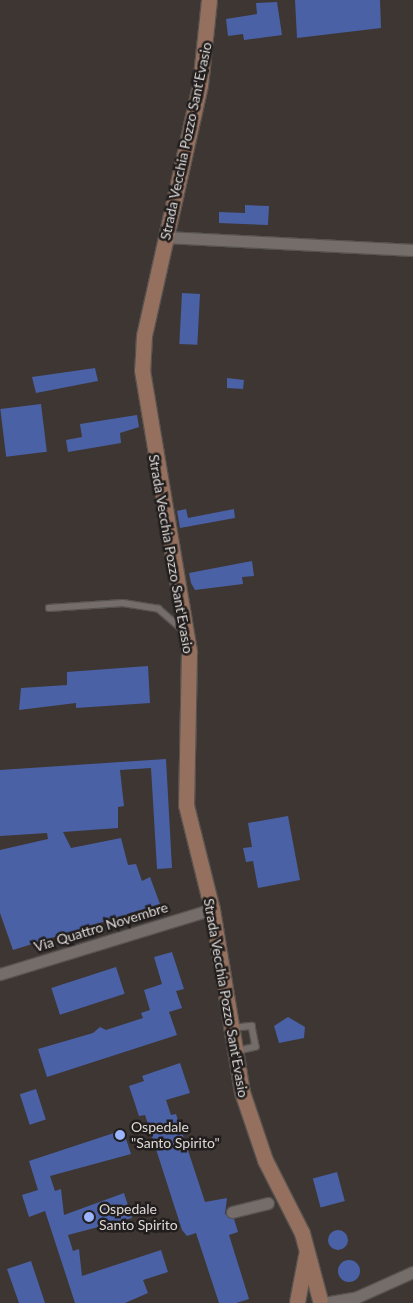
<!DOCTYPE html>
<html>
<head>
<meta charset="utf-8">
<style>
	body { margin:0 }
	#map { position:relative; width:413px; height:1303px; overflow:hidden; background:#3d3633; font-family:Lato,sans-serif }
	div>[style] { position:absolute }
	.building>* { inset:0; background:#4b61a6; transform-origin:0 0 }
	.round { border-radius:50% }
	.roads { filter:drop-shadow(1px 0 #575350) drop-shadow(-1px 0 #575350) drop-shadow(0 1px #575350) drop-shadow(0 -1px #575350) }
	.lane>* { height:5.5px; margin:-2.75px; padding:0 2.75px; transform-origin:2.75px; border-radius:2.75px; background:#756d6a }
	.street>* { height:11px; margin:-5.5px; padding:0 5.5px; transform-origin:5.5px; border-radius:5.5px; background:#756d6a }
	.secondary>* { height:15px; margin:-7.5px; padding:0 7.5px; transform-origin:7.5px; border-radius:7.5px; background:#95705e }
	.dots>* { width:14px; height:14px; translate:-50% -50%; box-sizing:border-box; border:2px solid #211e1d; border-radius:50% }
	span { translate:-50% -50%; white-space:nowrap; text-align:center; line-height:1.15; -webkit-text-stroke:5px #211e1d; paint-order:stroke }
	.street-label { font-size:14px; color:#dedad8 }
	.poi-label { font-size:14px; color:#dedad8 }
	.left { translate:0 -50%; text-align:left }
</style>
</head>
<body>
<div id="map">
	<div class="building">
		<div style="clip-path:polygon(295px 0,380px 0,381px 28px,297px 38px)"></div>
		<div style="clip-path:polygon(277px 2px,282px 35px,244px 40px,243px 34px,228px 36px,226px 19px,257px 14px,256px 3px)"></div>
		<div style="clip-path:polygon(245px 205px,269px 206px,268px 225px,219px 223px,219px 212px,245px 213px)"></div>
		<div style="left:182px;top:293px;width:18px;height:51px;rotate:3deg"></div>
		<div style="clip-path:polygon(95px 368px,98px 381px,36px 393px,32px 377px)"></div>
		<div style="clip-path:polygon(227px 378px,244px 380px,243px 389px,227px 388px)"></div>
		<div style="left:41px;top:404px;width:48px;height:41px;rotate:83deg"></div>
		<div style="clip-path:polygon(137px 415px,139px 427px,120px 433px,121px 443px,68px 452px,66px 440px,82px 437px,80px 424px)"></div>
		<div style="clip-path:polygon(186px 509px,188px 518px,234px 509px,235px 518px,180px 528px,177px 511px)"></div>
		<div style="clip-path:polygon(252px 561px,254px 576px,242px 577px,243px 584px,195px 590px,191px 583px,189px 573px)"></div>
		<div style="clip-path:polygon(148px 666px,150px 703px,76px 708px,76px 703px,19px 710px,21px 688px,67px 685px,67px 672px)"></div>
		<div style="clip-path:polygon(166px 759px,172px 868px,157px 869px,151px 768px,120px 770px,124px 806px,118px 807px,118px 828px,63px 832px,71px 848px,121px 838px,128px 865px,136px 864px,142px 881px,150px 877px,160px 904px,13px 950px,0 913px,0 850px,48px 839px,47px 833px,0 836px,0 770px)"></div>
		<div style="clip-path:polygon(288px 816px,300px 880px,258px 888px,253px 861px,246px 862px,243px 848px,252px 847px,248px 823px)"></div>
		<div style="clip-path:polygon(172px 952px,184px 989px,176px 991px,182px 1008px,169px 1012px,177px 1035px,47px 1077px,38px 1049px,93px 1033px,100px 1027px,106px 1030px,143px 1018px,141px 1013px,150px 1010px,144px 990px,162px 984px,154px 957px)"></div>
		<div style="left:116px;top:967px;width:28px;height:68px;rotate:72deg"></div>
		<div style="clip-path:polygon(288px 1017px,305px 1027px,304px 1038px,279px 1043px,274px 1026px)"></div>
		<div style="clip-path:polygon(180px 1063px,190px 1093px,166px 1100px,171px 1115px,176px 1114px,205px 1202px,227px 1198px,225px 1214px,234px 1219px,238px 1232px,229px 1235px,249px 1299px,236px 1303px,219px 1303px,196px 1233px,187px 1236px,182px 1230px,145px 1115px,139px 1116px,129px 1086px,144px 1081px,142px 1076px)"></div>
		<div style="left:36px;top:1089px;width:32px;height:17px;rotate:72deg"></div>
		<div style="clip-path:polygon(123px 1130px,131px 1154px,50px 1176px,55px 1191px,61px 1189px,64px 1215px,124px 1193px,132px 1218px,68px 1235px,73px 1251px,79px 1249px,82px 1276px,161px 1250px,168px 1272px,143px 1280px,148px 1293px,125px 1303px,75px 1303px,45px 1211px,29px 1217px,22px 1195px,38px 1190px,29px 1161px)"></div>
		<div style="left:337px;top:1172px;width:30px;height:25px;rotate:75deg"></div>
		<div class="round" style="left:328px;top:1230px;width:20px;height:20px"></div>
		<div class="round" style="left:338px;top:1260px;width:22px;height:22px"></div>
		<div style="clip-path:polygon(31px 1261px,45px 1303px,19px 1303px,7px 1269px)"></div>
	</div>
	<div class="roads">
		<div class="lane">
			<div style="left:49px;top:608px;width:74px;rotate:-3.9deg"></div>
			<div style="left:123px;top:603px;width:36px;rotate:9deg"></div>
			<div style="left:159px;top:609px;width:32px;rotate:41deg"></div>
			<div style="left:232px;top:1028px;width:20px;rotate:-6deg"></div>
			<div style="left:252px;top:1026px;width:21px;rotate:79deg"></div>
			<div style="left:256px;top:1047px;width:21px;rotate:166deg"></div>
		</div>
		<div class="street">
			<div style="left:166px;top:237px;width:247px;rotate:3deg"></div>
			<div style="left:0;top:974px;width:222px;rotate:-17deg"></div>
			<div style="left:232px;top:1212px;width:37px;rotate:-14deg"></div>
			<div style="left:324px;top:1303px;width:34px;rotate:-10deg"></div>
			<div style="left:357px;top:1297px;width:61px;rotate:-24.1deg"></div>
		</div>
		<div class="secondary">
			<div style="left:209px;top:0;width:85px;rotate:96deg"></div>
			<div style="left:200px;top:85px;width:257px;rotate:102.6deg"></div>
			<div style="left:144px;top:336px;width:34px;rotate:93deg"></div>
			<div style="left:142px;top:370px;width:286px;rotate:80.5deg"></div>
			<div style="left:189px;top:652px;width:153px;rotate:91.1deg"></div>
			<div style="left:186px;top:805px;width:107px;rotate:76deg"></div>
			<div style="left:212px;top:909px;width:185px;rotate:80.7deg"></div>
			<div style="left:242px;top:1092px;width:72px;rotate:71.3deg"></div>
			<div style="left:265px;top:1160px;width:82px;rotate:63.1deg"></div>
			<div style="left:302px;top:1233px;width:69px;rotate:75deg"></div>
			<div style="left:297px;top:1302px;width:48px;rotate:-79.2deg"></div>
		</div>
	</div>
	<div class="dots">
		<div style="left:120px;top:1135px;background:#9bb4fd"></div>
		<div style="left:89px;top:1217px;background:#9bb4fd"></div>
	</div>
	<div class="street-label">
		<span style="left:186px;top:141px;rotate:-78deg">Strada Vecchia Pozzo Sant'Evasio</span>
		<span style="left:171px;top:554px;rotate:80deg">Strada Vecchia Pozzo Sant'Evasio</span>
		<span style="left:101px;top:927px;rotate:-17deg">Via Quattro Novembre</span>
		<span style="left:226px;top:998px;rotate:80deg">Strada Vecchia Pozzo Sant'Evasio</span>
	</div>
	<div class="poi-label">
		<span class="left" style="left:131px;top:1135px">Ospedale<br>"Santo Spirito"</span>
		<span class="left" style="left:99px;top:1217px">Ospedale<br>Santo Spirito</span>
	</div>
</div>
</body>
</html>
